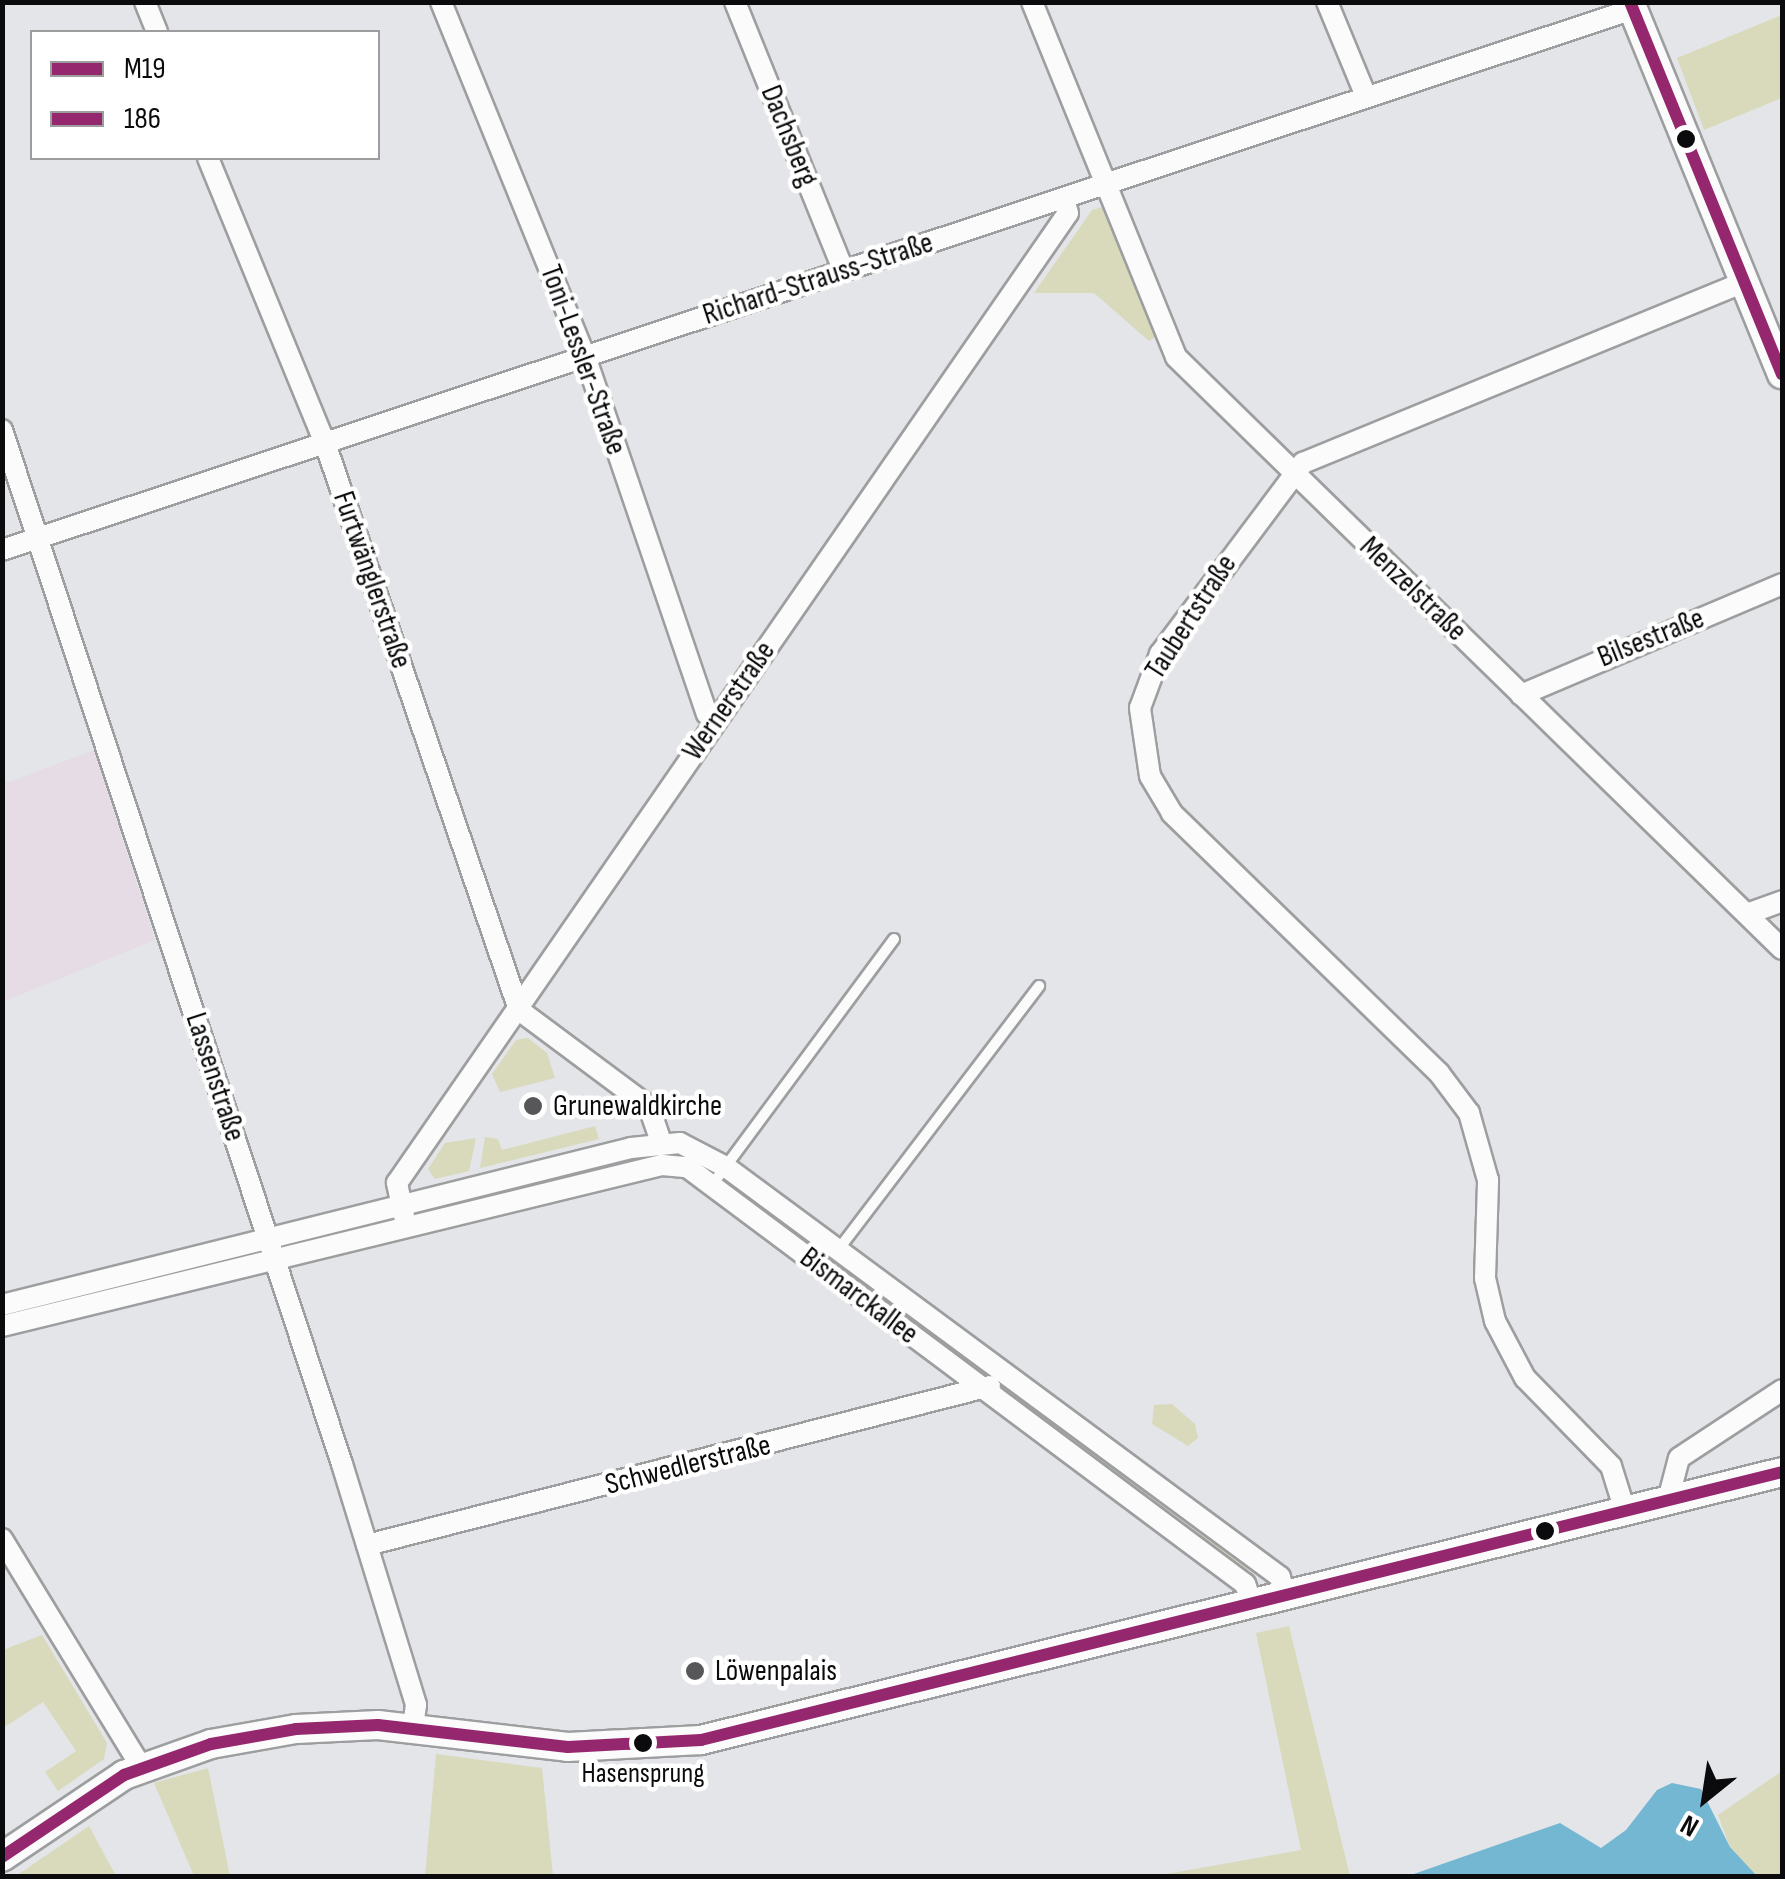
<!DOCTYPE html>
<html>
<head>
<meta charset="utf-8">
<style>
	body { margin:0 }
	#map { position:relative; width:1785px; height:1879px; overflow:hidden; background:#e4e5e8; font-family:"Sofia Sans Condensed",sans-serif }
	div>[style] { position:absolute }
	.education>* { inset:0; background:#e6dce6 }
	.green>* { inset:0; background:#d8dabb }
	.water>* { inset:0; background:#74b7d2 }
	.roads { filter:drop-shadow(2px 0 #9d9e9f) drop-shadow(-2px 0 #9d9e9f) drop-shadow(0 2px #9d9e9f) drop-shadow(0 -2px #9d9e9f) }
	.lane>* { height:10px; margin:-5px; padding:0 5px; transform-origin:5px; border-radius:5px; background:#fbfbfc }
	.street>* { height:20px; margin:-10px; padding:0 10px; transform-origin:10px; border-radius:10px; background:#fbfbfc }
	.secondary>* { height:28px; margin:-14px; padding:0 14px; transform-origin:14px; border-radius:14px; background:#fbfbfc }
	.bus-1>* { height:12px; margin:-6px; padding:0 6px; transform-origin:6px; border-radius:6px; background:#95276e }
	.bus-2>* { height:12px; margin:-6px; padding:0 6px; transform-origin:6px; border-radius:6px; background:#95276e }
	.dots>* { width:28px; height:28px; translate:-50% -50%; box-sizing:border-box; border:5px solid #fff; border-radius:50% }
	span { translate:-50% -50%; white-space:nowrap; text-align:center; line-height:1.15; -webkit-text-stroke:9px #fff; paint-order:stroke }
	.bus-label { font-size:28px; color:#0b0b0d }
	.street-label { font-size:30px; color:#0b0b0d }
	.poi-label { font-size:30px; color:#0b0b0d }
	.left { translate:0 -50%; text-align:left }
	.frame { position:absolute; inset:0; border:5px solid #0b0b0d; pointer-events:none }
	.legend { position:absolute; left:30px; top:30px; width:350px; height:130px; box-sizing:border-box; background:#fff; border:2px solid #9d9d9e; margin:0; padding:12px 18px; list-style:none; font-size:30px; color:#0b0b0d }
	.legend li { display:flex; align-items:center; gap:20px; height:50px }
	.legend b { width:50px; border:2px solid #9d9d9e }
	.north { position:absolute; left:1655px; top:1749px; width:100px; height:100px; -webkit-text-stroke:8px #fff; paint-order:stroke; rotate:210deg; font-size:28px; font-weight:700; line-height:40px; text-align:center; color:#0b0b0d }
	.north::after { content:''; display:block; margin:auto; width:35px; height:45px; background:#0b0b0d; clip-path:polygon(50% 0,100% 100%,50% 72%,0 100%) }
</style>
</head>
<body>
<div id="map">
	<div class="education">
		<div style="clip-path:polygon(94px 750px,155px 940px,3px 1002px,3px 784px)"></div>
	</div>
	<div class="green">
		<div style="clip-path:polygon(1782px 15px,1782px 98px,1704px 130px,1677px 58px)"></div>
		<div style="clip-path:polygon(1103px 207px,1158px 335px,1149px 341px,1094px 293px,1034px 293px,1092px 210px)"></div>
		<div style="clip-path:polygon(528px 1038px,547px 1053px,555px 1078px,500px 1092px,492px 1074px,516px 1040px)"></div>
		<div style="clip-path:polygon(595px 1126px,599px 1139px,480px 1168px,485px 1137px,498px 1139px,502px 1150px)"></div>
		<div style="clip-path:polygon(476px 1138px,469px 1171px,435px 1179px,428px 1169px,445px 1143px)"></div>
		<div style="clip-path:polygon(1019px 1404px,1032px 1405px,1254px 1568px,1243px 1572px)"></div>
		<div style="clip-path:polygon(1172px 1404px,1195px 1424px,1198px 1438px,1188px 1446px,1152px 1424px,1154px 1405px)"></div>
		<div style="clip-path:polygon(1289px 1626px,1350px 1876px,1155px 1876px,1301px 1850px,1256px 1633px)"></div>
		<div style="clip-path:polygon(42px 1635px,107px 1743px,104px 1759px,58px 1791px,45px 1772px,76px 1751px,43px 1702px,3px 1728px,3px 1650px)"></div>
		<div style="clip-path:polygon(436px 1754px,542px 1768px,553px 1876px,425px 1876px)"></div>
		<div style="clip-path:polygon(208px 1768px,230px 1876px,194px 1876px,154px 1783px)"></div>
		<div style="clip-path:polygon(1782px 1771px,1782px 1876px,1757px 1876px,1730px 1847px,1718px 1815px)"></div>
		<div style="clip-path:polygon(89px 1826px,116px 1876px,16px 1876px)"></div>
	</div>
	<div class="water">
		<div style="clip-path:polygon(1672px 1783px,1701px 1789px,1730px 1847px,1757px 1876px,1408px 1876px,1560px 1823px,1601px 1848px,1626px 1830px,1657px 1790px)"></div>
	</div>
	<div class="roads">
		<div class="lane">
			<div style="left:712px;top:1185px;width:306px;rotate:-53.5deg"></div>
			<div style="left:838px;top:1250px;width:332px;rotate:-52.7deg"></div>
		</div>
		<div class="street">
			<div style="left:145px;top:2px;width:32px;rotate:68deg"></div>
			<div style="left:441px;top:2px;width:382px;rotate:67.9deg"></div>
			<div style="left:585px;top:356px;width:378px;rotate:71.2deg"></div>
			<div style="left:707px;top:714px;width:10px;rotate:37deg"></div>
			<div style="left:735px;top:2px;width:288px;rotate:68deg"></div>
			<div style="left:1032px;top:2px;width:383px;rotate:67.9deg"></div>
			<div style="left:1176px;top:357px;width:847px;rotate:44.33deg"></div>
			<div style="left:1327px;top:2px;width:102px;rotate:67.5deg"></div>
			<div style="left:208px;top:158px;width:308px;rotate:67.7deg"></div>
			<div style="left:325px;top:443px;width:599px;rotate:71.11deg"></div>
			<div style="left:2px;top:430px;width:1088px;rotate:71.8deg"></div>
			<div style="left:342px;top:1464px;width:252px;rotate:72.9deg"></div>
			<div style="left:416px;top:1705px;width:22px;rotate:98deg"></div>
			<div style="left:2px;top:550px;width:1718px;rotate:-18.35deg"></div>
			<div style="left:1521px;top:695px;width:284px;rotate:-23deg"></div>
			<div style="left:1747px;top:914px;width:37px;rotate:-20deg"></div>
			<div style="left:519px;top:1010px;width:162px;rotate:36.7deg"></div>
			<div style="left:649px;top:1107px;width:36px;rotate:71deg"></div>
			<div style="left:404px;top:1216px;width:34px;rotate:-102deg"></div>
			<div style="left:397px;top:1183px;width:1179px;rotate:-55.33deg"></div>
			<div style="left:1068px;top:213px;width:14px;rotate:-107deg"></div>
			<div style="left:2px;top:1305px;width:648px;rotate:-14.01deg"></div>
			<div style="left:631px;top:1148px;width:49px;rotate:-5.8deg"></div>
			<div style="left:680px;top:1143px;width:52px;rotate:27.6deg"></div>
			<div style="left:726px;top:1167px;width:689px;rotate:36.5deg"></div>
			<div style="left:1280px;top:1577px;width:18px;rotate:77deg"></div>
			<div style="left:2px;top:1326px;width:679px;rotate:-13.71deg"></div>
			<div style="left:662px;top:1165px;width:25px;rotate:5deg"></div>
			<div style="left:687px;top:1167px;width:697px;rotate:36.77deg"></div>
			<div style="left:1245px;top:1584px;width:20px;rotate:70deg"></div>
			<div style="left:1668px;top:1500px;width:43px;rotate:-75.3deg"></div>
			<div style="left:1679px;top:1458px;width:123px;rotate:-33.4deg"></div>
			<div style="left:1625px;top:1511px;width:47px;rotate:-107.3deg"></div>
			<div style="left:1611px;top:1466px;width:123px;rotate:-134.3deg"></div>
			<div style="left:1525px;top:1378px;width:64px;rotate:-117.8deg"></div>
			<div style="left:1495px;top:1321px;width:44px;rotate:-103.1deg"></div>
			<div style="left:1485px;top:1278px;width:98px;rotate:-88.2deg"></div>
			<div style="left:1488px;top:1180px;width:70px;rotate:-105.8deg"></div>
			<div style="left:1469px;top:1113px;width:50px;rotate:-126.9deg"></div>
			<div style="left:1439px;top:1073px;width:373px;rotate:-135.8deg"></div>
			<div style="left:1172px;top:813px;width:43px;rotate:-120.7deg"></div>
			<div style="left:1150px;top:776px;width:69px;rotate:-98.4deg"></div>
			<div style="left:1140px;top:708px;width:58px;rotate:-69.7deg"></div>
			<div style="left:1160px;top:654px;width:239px;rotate:-53.2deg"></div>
			<div style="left:1303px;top:463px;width:478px;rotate:-22.3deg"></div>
			<div style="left:2px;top:1539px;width:267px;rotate:58.6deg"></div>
			<div style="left:367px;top:1545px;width:643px;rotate:-14.32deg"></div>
		</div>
		<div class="secondary">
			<div style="left:1630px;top:2px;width:402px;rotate:67.8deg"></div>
			<div style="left:2px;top:1857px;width:147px;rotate:-33.9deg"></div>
			<div style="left:124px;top:1775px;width:92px;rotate:-19.6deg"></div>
			<div style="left:211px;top:1744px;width:86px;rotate:-10deg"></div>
			<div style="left:296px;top:1729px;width:82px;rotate:-2.8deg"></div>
			<div style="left:378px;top:1725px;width:191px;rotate:6.6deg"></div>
			<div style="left:568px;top:1747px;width:133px;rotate:-3deg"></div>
			<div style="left:701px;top:1740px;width:1114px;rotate:-13.92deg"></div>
		</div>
	</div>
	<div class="bus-1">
		<div style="left:2px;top:1857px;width:147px;rotate:-33.9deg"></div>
		<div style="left:124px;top:1775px;width:92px;rotate:-19.6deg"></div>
		<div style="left:211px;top:1744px;width:86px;rotate:-10deg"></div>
		<div style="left:296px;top:1729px;width:82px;rotate:-2.8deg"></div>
		<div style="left:378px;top:1725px;width:191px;rotate:6.6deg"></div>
		<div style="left:568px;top:1747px;width:133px;rotate:-3deg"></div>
		<div style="left:701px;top:1740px;width:1114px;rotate:-13.92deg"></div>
	</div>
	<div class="bus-2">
		<div style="left:1630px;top:2px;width:402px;rotate:67.8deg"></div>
	</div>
	<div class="dots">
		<div style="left:1686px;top:139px;background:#0b0b0d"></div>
		<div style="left:533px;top:1106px;background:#57575a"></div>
		<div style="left:1545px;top:1531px;background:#0b0b0d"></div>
		<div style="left:695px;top:1671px;background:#57575a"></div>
		<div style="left:643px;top:1743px;background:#0b0b0d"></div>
	</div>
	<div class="bus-label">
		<span style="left:643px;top:1774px">Hasensprung</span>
	</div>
	<div class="street-label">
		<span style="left:789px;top:136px;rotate:68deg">Dachsberg</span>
		<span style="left:818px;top:279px;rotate:-18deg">Richard-Strauss-Straße</span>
		<span style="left:583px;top:360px;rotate:70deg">Toni-Lessler-Straße</span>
		<span style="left:372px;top:580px;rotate:71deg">Furtwänglerstraße</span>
		<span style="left:1413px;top:589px;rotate:44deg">Menzelstraße</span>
		<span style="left:1191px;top:617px;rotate:-57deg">Taubertstraße</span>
		<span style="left:1651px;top:638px;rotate:-22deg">Bilsestraße</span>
		<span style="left:729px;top:701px;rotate:-55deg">Wernerstraße</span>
		<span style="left:215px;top:1077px;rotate:72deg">Lassenstraße</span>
		<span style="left:859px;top:1296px;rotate:37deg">Bismarckallee</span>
		<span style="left:688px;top:1465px;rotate:-14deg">Schwedlerstraße</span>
	</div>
	<div class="poi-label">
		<span class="left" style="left:553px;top:1106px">Grunewaldkirche</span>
		<span class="left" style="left:715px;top:1671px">Löwenpalais</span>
	</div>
	<div class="frame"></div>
	<ul class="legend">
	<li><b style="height:12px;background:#95276e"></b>M19</li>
	<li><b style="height:12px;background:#95276e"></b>186</li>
	</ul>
	<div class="north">N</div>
</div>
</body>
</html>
